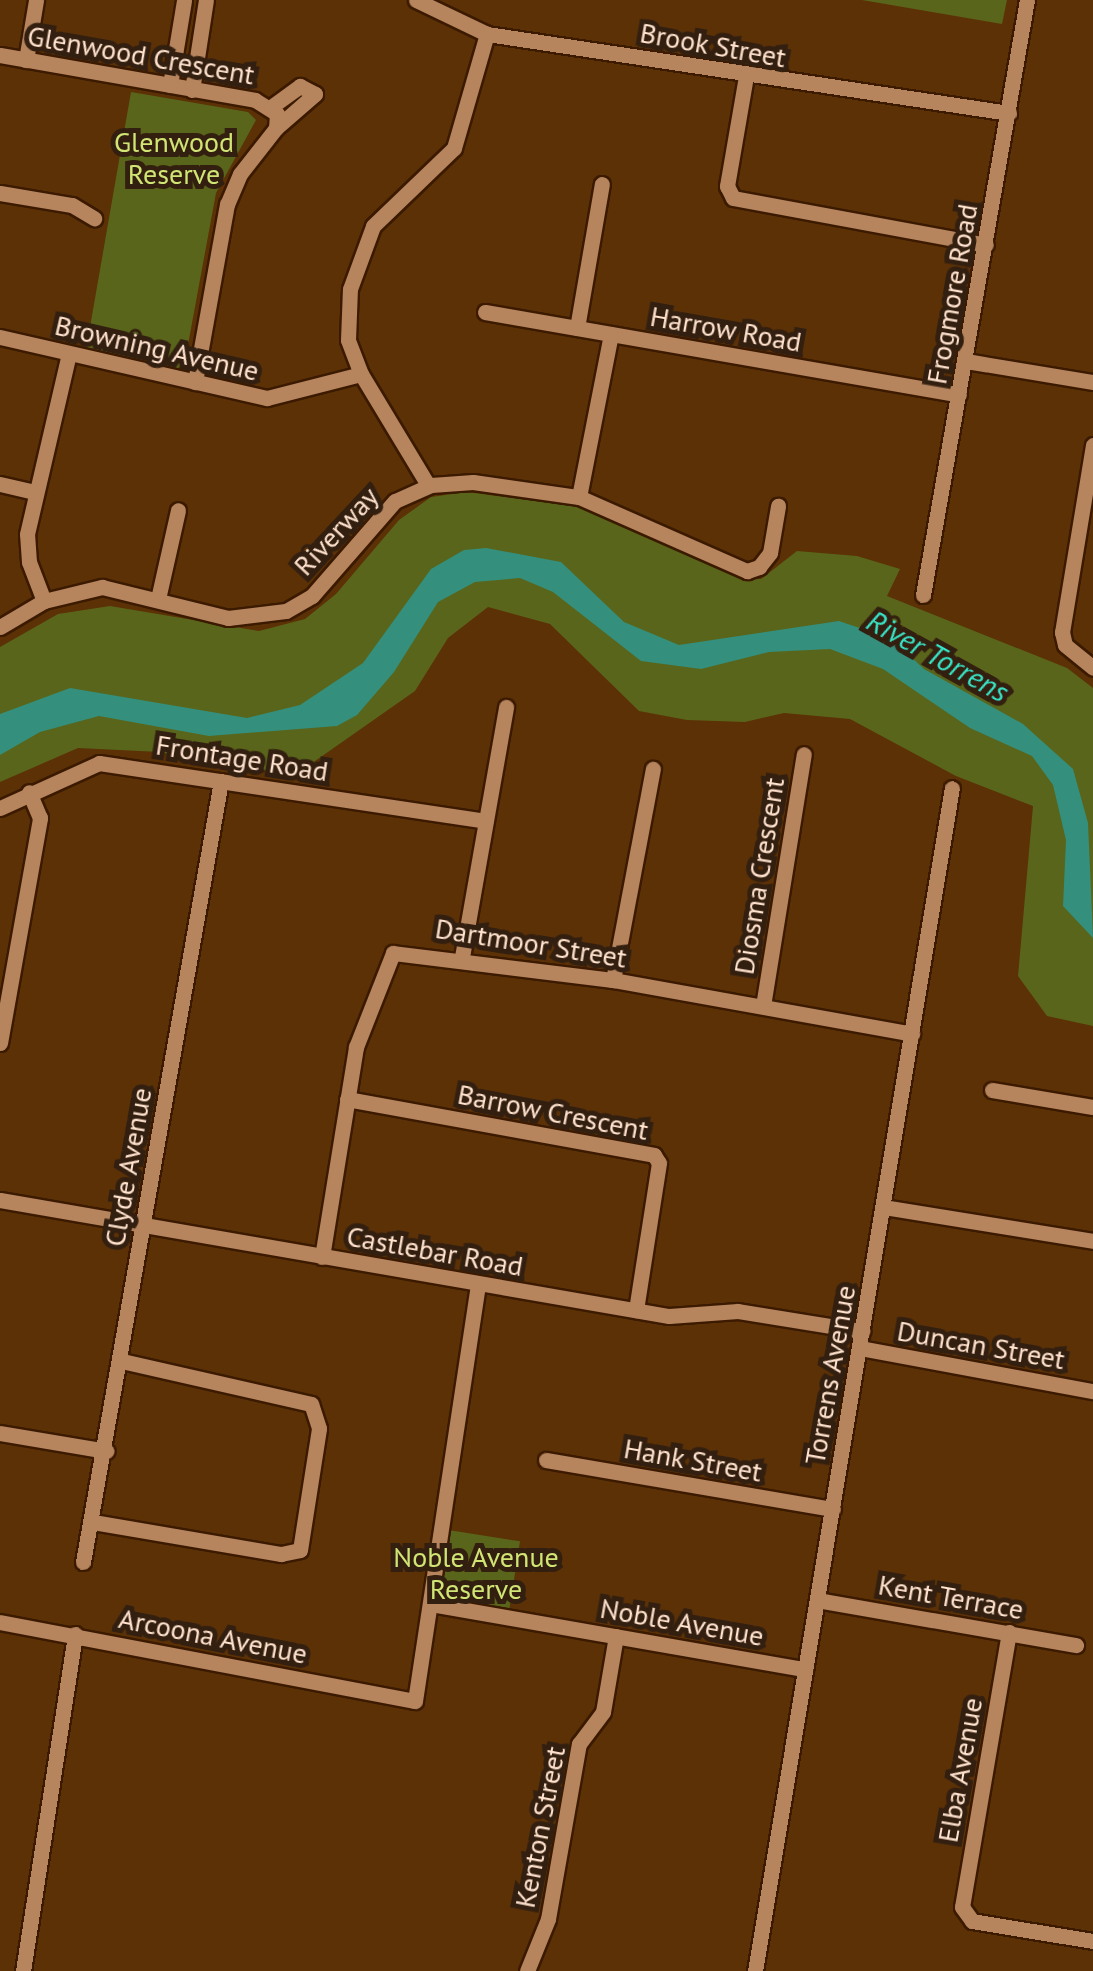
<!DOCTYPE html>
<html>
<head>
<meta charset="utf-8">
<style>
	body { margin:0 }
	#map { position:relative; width:1093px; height:1971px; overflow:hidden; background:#5c3106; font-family:"PT Sans",sans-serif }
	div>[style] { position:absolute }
	.green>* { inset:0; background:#59651a; transform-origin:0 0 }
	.water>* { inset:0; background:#348f7d }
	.roads { filter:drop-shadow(2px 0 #3b1a00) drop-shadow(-2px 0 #3b1a00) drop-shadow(0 2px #3b1a00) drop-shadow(0 -2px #3b1a00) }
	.minor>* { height:15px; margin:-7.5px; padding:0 7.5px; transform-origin:7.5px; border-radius:7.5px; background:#b6845d }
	span { translate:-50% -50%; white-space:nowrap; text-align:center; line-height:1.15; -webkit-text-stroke:10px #331f0f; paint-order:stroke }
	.street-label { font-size:28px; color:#ffe3cf }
	.park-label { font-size:28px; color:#d0e574 }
	.water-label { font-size:30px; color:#38e5c8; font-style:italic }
</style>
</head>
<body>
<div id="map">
	<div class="green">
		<div style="clip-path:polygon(862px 0,1007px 0,1002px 24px)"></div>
		<div style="clip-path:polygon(131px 92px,248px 112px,256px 120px,216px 193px,185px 361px,175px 371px,86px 350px)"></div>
		<div style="clip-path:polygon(467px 492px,581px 507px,741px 579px,761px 579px,797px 551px,857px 556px,900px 569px,887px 596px,1067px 668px,1093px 688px,1093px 1026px,1047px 1016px,1018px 976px,1033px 806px,956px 776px,850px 719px,784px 713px,745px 722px,687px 720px,639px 711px,550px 624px,488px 607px,448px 638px,415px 691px,298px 773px,234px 768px,160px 752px,78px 748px,0 782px,0 647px,58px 614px,110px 606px,259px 631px,305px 619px,336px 594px,399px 520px,431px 497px)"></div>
		<div style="left:442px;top:1529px;width:79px;height:76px;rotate:9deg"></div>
	</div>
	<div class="water">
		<div style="clip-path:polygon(486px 548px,561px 562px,624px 622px,679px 645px,839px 621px,892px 639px,924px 669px,1023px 724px,1073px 769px,1088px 823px,1093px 938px,1063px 906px,1066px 840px,1053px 785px,1032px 756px,970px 728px,883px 669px,830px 649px,769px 652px,701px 669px,641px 661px,553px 592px,520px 578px,475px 582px,438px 602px,394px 672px,357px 715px,337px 726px,209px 736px,99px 716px,40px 732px,0 755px,0 714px,70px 688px,247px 718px,300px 705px,363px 663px,431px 569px,464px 550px)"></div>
	</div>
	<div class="roads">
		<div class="minor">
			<div style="left:416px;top:0;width:79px;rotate:25.6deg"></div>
			<div style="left:487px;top:34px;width:528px;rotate:8.61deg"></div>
			<div style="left:0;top:55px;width:259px;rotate:10deg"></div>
			<div style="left:255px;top:100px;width:26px;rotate:32deg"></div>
			<div style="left:277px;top:114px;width:14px;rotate:94deg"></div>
			<div style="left:276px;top:128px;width:58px;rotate:128deg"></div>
			<div style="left:240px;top:174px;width:33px;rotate:113deg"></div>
			<div style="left:227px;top:204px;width:181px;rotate:100.2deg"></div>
			<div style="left:26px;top:60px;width:61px;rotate:-80.5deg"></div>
			<div style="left:746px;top:76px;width:112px;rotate:99.8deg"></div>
			<div style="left:727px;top:186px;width:13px;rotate:63deg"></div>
			<div style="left:733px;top:198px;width:257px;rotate:10.5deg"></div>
			<div style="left:170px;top:85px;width:86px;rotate:-80.6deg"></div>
			<div style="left:192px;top:90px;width:91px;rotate:-81.2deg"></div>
			<div style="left:271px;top:107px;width:36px;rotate:-36deg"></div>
			<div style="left:300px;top:86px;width:17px;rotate:28deg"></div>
			<div style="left:315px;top:94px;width:52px;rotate:138.9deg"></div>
			<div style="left:0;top:193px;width:73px;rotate:9.5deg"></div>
			<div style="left:72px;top:205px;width:26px;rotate:31deg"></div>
			<div style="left:485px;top:312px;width:481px;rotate:9.9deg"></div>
			<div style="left:577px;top:328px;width:146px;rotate:-80.2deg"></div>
			<div style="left:0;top:337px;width:274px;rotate:12.9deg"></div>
			<div style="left:267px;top:398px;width:97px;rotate:-14.3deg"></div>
			<div style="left:966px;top:361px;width:129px;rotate:9.4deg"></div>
			<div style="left:1093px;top:445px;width:190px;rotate:99.4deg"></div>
			<div style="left:1062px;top:632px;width:13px;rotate:77deg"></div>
			<div style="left:1065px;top:645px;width:36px;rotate:39deg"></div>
			<div style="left:0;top:484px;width:36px;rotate:13deg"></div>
			<div style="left:428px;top:485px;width:130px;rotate:-121.1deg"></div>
			<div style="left:361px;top:374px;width:36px;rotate:-111deg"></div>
			<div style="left:348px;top:340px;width:51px;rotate:-87.8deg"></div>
			<div style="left:350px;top:289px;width:67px;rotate:-69.9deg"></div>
			<div style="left:373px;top:226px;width:112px;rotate:-43.9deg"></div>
			<div style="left:454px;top:148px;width:119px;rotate:-73.9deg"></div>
			<div style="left:579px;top:497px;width:166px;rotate:-78.9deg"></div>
			<div style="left:923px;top:595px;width:604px;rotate:-80.09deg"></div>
			<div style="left:158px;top:599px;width:91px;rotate:-77.3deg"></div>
			<div style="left:44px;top:601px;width:42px;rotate:-111deg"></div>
			<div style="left:29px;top:562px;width:28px;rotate:-94deg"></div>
			<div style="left:27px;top:534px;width:185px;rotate:-76.9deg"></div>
			<div style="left:0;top:627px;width:51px;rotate:-30.6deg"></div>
			<div style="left:44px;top:601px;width:60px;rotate:-13.6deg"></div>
			<div style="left:102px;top:587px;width:130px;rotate:13.8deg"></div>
			<div style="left:228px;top:618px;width:58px;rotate:-6.9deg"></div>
			<div style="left:286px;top:611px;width:30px;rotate:-30deg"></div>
			<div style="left:312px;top:596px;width:126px;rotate:-48.9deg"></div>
			<div style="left:395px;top:501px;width:39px;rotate:-24deg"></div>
			<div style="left:431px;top:485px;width:42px;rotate:-4.1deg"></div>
			<div style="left:473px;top:482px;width:107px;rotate:8.1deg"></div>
			<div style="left:579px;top:497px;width:184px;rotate:23.8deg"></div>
			<div style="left:747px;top:571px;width:13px;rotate:-18deg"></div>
			<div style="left:759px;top:567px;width:18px;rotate:-52deg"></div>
			<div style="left:770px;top:553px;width:48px;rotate:-80.3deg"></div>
			<div style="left:0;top:808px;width:109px;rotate:-24.4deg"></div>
			<div style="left:99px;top:763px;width:391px;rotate:8.5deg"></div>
			<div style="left:462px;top:957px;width:254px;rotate:-80deg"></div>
			<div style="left:613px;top:980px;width:215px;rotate:-79.3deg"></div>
			<div style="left:763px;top:1006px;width:255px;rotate:-80.8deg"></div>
			<div style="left:0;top:1043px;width:229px;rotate:-79.9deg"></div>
			<div style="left:40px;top:818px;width:28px;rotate:-113deg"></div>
			<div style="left:992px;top:1090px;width:102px;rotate:9.6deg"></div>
			<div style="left:347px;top:1099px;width:312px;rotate:10.3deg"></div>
			<div style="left:654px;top:1155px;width:9px;rotate:58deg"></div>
			<div style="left:659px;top:1163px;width:149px;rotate:98.9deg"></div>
			<div style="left:0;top:1200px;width:679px;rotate:9.84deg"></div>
			<div style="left:669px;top:1316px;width:69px;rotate:-4.1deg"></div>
			<div style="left:738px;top:1311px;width:126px;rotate:9.2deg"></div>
			<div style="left:884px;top:1207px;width:212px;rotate:9.2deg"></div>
			<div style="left:322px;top:1257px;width:213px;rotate:-80.8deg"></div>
			<div style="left:356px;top:1047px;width:101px;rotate:-68.5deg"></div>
			<div style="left:393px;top:953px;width:222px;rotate:7deg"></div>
			<div style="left:613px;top:980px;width:304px;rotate:10.2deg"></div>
			<div style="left:860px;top:1348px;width:237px;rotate:10.5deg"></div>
			<div style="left:0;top:1433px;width:108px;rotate:9.6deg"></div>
			<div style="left:546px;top:1460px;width:291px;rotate:9.7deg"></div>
			<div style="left:93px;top:1522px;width:191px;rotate:9.7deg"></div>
			<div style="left:281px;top:1554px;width:19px;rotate:-12deg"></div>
			<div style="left:300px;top:1550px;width:123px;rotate:-81.1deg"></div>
			<div style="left:319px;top:1428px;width:25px;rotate:-108deg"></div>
			<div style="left:311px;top:1404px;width:195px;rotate:-167.2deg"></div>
			<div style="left:83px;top:1562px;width:793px;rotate:-79.98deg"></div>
			<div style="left:817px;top:1600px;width:263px;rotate:9.9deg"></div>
			<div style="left:431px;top:1604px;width:380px;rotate:9.9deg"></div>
			<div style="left:0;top:1622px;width:422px;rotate:10.8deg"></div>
			<div style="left:415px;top:1701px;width:421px;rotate:-81.4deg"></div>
			<div style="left:1009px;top:1632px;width:279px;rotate:99.7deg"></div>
			<div style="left:962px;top:1907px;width:17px;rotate:54deg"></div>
			<div style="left:972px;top:1921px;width:123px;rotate:9.4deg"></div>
			<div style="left:23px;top:1971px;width:341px;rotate:-81.2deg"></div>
			<div style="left:527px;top:1971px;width:56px;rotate:-68deg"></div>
			<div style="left:548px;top:1919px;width:178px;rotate:-80deg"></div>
			<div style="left:579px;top:1744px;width:40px;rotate:-53deg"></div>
			<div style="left:603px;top:1712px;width:77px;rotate:-80.3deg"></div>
			<div style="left:755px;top:1971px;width:1199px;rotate:-80.55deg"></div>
		</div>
	</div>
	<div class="street-label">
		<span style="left:713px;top:45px;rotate:10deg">Brook Street</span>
		<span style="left:141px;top:55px;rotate:10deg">Glenwood Crescent</span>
		<span style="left:952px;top:294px;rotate:-80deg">Frogmore Road</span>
		<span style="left:726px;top:329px;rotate:10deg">Harrow Road</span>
		<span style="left:157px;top:348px;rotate:13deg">Browning Avenue</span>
		<span style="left:336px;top:531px;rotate:-47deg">Riverway</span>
		<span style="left:242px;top:758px;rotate:9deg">Frontage Road</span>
		<span style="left:759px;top:876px;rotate:-81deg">Diosma Crescent</span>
		<span style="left:531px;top:943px;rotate:9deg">Dartmoor Street</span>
		<span style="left:553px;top:1112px;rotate:11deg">Barrow Crescent</span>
		<span style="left:128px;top:1167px;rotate:-80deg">Clyde Avenue</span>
		<span style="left:435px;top:1251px;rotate:10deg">Castlebar Road</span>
		<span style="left:981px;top:1345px;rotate:10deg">Duncan Street</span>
		<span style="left:830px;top:1375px;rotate:-80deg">Torrens Avenue</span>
		<span style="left:693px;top:1460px;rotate:10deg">Hank Street</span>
		<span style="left:951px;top:1597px;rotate:10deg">Kent Terrace</span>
		<span style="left:682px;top:1622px;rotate:10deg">Noble Avenue</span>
		<span style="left:213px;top:1636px;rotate:11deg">Arcoona Avenue</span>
		<span style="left:960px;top:1770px;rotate:-80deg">Elba Avenue</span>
		<span style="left:540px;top:1827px;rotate:-79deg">Kenton Street</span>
	</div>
	<div class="park-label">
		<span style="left:174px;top:158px">Glenwood<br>Reserve</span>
		<span style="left:476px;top:1573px">Noble Avenue<br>Reserve</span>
	</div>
	<div class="water-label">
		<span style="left:938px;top:656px;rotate:29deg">River Torrens</span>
	</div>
</div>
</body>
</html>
